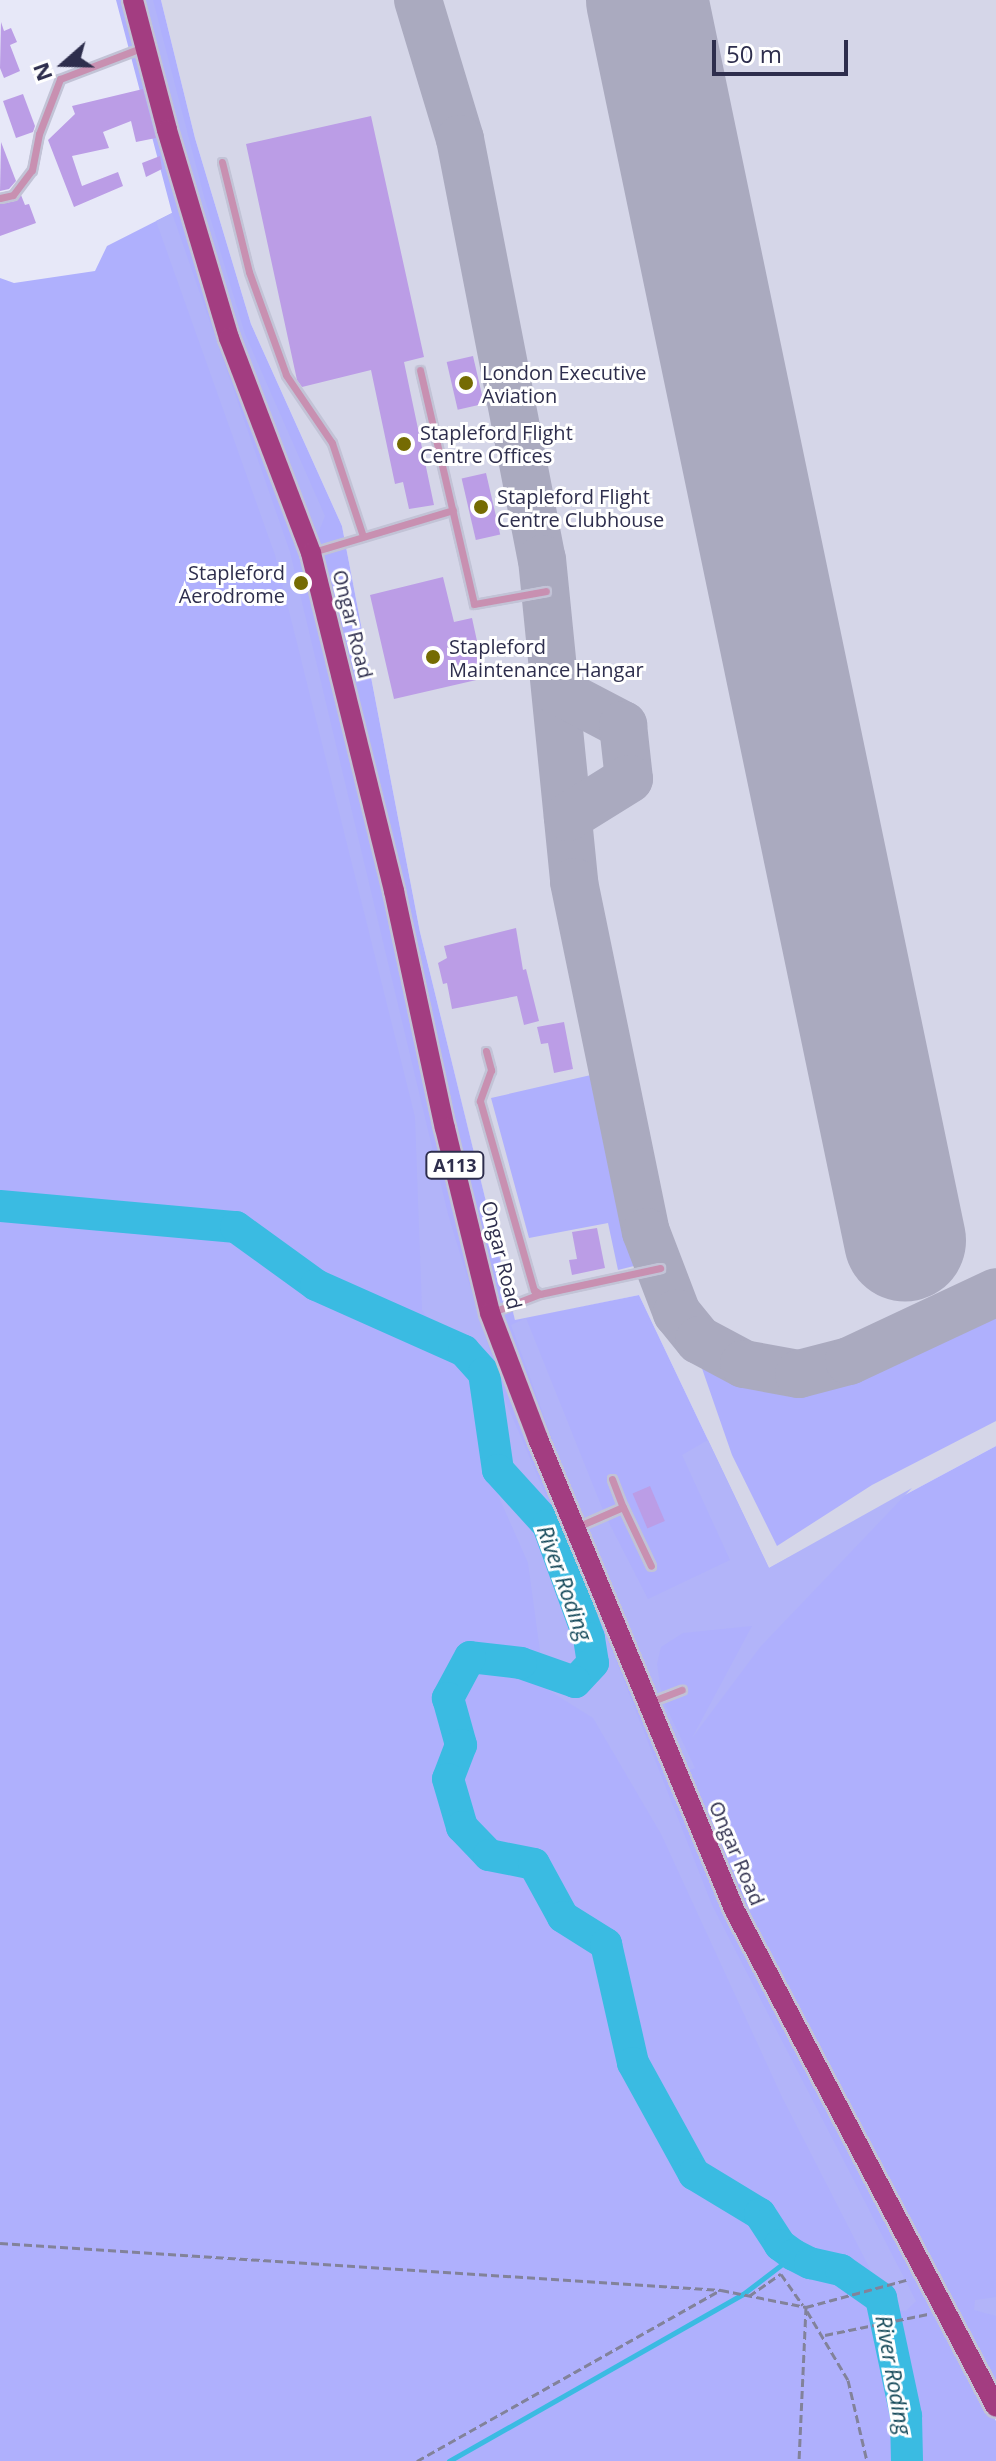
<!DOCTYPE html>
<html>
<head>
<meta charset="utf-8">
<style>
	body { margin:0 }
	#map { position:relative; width:996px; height:2461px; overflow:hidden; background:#e7e8f8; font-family:"Open Sans",sans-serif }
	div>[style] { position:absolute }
	.built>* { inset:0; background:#d5d6e8 }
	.green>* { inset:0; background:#afb0fd }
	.forest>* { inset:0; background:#b2b4f9 }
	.stream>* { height:5px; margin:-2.5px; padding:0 2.5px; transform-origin:2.5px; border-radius:2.5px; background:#3abbe2 }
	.river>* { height:32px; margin:-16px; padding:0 16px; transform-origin:16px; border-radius:16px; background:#3abbe2 }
	.taxiway>* { height:48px; margin:-24px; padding:0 24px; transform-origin:24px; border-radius:24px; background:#aaaabf }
	.runway>* { height:122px; margin:-61px; padding:0 61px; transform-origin:61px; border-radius:61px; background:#aaaabf }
	.building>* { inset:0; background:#bb9de6; transform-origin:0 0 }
	.path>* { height:3px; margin-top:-1.5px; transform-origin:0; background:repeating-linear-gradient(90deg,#82829a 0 8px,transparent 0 12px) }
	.roads { filter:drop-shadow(2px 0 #c2c3d6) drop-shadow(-2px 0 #c2c3d6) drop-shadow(0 2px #c2c3d6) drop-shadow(0 -2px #c2c3d6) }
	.service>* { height:7px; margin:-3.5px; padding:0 3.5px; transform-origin:3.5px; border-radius:3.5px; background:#c890b1 }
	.primary>* { height:20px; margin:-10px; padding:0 10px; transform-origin:10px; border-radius:10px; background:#a33d81 }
	.dots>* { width:22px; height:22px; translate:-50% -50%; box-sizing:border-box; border:4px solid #fff; border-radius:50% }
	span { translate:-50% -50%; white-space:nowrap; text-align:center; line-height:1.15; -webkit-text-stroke:6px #fff; paint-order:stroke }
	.shield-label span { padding:2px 6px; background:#fff; border:2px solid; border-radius:6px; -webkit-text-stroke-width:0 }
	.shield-label { font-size:18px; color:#2e2e4d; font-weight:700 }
	.poi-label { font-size:20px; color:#2e2e4d }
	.left { translate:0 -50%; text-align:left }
	.right { translate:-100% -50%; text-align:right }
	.street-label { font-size:20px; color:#2e2e4d }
	.water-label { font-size:22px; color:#124758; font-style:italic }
	.north { position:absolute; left:24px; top:24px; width:80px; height:80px; -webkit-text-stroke:6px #fff; paint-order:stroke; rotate:250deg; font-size:22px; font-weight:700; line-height:32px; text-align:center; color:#2e2e4d }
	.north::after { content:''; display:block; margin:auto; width:28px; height:36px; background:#2e2e4d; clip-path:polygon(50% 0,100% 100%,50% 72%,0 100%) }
	.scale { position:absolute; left:712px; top:40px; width:136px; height:36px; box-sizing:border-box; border:4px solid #2e2e4d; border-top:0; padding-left:10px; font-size:24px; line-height:28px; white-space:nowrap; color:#2e2e4d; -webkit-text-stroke:6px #fff; paint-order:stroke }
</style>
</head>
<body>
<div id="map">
	<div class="built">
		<div style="clip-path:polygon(161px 0,996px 0,996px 1446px,769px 1568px,639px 1295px,515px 1321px,420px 932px,342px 526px,251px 324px,195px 138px)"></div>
	</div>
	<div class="green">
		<div style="clip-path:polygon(116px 0,161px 0,195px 138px,251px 324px,342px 526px,420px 932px,515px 1320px,639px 1295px,769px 1568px,996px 1446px,996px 2410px,990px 2408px,996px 2421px,996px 2461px,0 2461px,0 278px,14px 283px,95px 271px,107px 246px,172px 213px)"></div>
		<div style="clip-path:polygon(591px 1075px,634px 1266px,618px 1270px,608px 1223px,529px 1238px,491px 1098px)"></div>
		<div style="clip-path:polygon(996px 1311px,996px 1421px,872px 1485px,777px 1546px,732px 1455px,697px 1354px,747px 1384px,797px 1391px,932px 1347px)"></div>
	</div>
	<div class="forest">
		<div style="clip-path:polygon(144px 0,153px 0,205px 200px,245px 334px,325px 516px,318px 534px,244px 358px,184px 161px)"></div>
		<div style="clip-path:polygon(172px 213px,290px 552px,448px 1214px,503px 1395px,613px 1653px,712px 1905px,916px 2301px,906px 2311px,891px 2310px,783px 2099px,661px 1834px,593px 1718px,545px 1688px,528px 1563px,480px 1454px,472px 1380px,422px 1310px,415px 1117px,275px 555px,156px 221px)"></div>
		<div style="clip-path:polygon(526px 1318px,605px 1515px,648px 1599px,730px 1560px,682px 1455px,708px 1440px,769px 1568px,912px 1488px,761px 1646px,692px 1738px,752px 1626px,683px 1633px,661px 1647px,657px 1664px,662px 1698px,695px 1768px,687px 1771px,583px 1524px,511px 1325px)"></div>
		<div style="clip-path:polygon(996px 2297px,996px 2316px,974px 2310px,975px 2300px)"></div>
	</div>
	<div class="stream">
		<div style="left:449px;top:2461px;width:338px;rotate:-29.6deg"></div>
		<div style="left:743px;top:2294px;width:64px;rotate:-37.4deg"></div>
	</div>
	<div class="river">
		<div style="left:0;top:1206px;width:237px;rotate:5.1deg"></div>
		<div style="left:236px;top:1227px;width:99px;rotate:35.9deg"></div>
		<div style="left:316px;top:1285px;width:162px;rotate:24deg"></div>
		<div style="left:464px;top:1351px;width:30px;rotate:48deg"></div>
		<div style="left:484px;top:1373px;width:98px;rotate:81.8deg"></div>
		<div style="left:498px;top:1470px;width:74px;rotate:47.7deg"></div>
		<div style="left:548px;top:1525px;width:120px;rotate:70.1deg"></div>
		<div style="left:589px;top:1638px;width:25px;rotate:81deg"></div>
		<div style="left:593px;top:1663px;width:26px;rotate:133deg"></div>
		<div style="left:575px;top:1682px;width:57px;rotate:-160.6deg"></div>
		<div style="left:521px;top:1663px;width:51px;rotate:-173.3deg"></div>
		<div style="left:470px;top:1657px;width:47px;rotate:118.2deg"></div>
		<div style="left:448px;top:1698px;width:49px;rotate:74.5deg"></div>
		<div style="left:461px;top:1745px;width:36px;rotate:111deg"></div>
		<div style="left:448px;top:1779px;width:50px;rotate:73.7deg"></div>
		<div style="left:462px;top:1827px;width:39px;rotate:46deg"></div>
		<div style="left:489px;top:1855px;width:46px;rotate:11.3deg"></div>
		<div style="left:534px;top:1864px;width:60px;rotate:61.3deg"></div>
		<div style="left:563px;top:1917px;width:51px;rotate:32.1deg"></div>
		<div style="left:606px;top:1944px;width:122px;rotate:77.2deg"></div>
		<div style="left:633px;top:2063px;width:127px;rotate:61.2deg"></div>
		<div style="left:694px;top:2174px;width:77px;rotate:31.2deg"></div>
		<div style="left:760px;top:2214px;width:37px;rotate:57deg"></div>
		<div style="left:780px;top:2245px;width:17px;rotate:36deg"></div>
		<div style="left:794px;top:2255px;width:18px;rotate:27deg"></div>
		<div style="left:810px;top:2263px;width:32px;rotate:13deg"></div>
		<div style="left:841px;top:2270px;width:49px;rotate:35deg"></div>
		<div style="left:881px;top:2298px;width:121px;rotate:78deg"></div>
		<div style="left:906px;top:2416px;width:45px;rotate:88.7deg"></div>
	</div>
	<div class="taxiway">
		<div style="left:418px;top:0;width:145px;rotate:73.2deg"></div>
		<div style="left:460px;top:139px;width:428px;rotate:79deg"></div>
		<div style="left:542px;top:559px;width:325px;rotate:84.3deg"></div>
		<div style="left:574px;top:882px;width:357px;rotate:78.4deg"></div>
		<div style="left:646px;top:1232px;width:87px;rotate:69.1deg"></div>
		<div style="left:677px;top:1313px;width:35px;rotate:51deg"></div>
		<div style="left:699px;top:1340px;width:51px;rotate:28.1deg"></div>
		<div style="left:744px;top:1364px;width:56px;rotate:10.3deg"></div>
		<div style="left:799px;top:1374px;width:52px;rotate:-14.6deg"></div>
		<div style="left:849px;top:1361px;width:162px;rotate:-25.1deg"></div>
		<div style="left:556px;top:690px;width:76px;rotate:27.6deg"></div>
		<div style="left:623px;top:725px;width:54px;rotate:83.7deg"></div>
		<div style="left:629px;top:779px;width:72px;rotate:148.1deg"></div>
	</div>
	<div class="runway">
		<div style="left:647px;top:0;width:1267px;rotate:78.25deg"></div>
	</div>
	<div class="building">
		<div style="clip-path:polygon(1px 22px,4px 31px,11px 28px,17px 42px,10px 45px,20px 71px,4px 78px,0 68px)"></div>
		<div style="clip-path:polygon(143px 89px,156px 138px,136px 142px,131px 121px,103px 132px,109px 148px,72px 156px,82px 186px,118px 172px,123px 186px,74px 207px,48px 140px,75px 114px,72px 106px)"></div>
		<div style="clip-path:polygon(23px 94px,35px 126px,33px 132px,16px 138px,3px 101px)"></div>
		<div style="clip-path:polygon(371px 116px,424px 357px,404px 362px,434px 505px,409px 509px,403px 482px,395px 484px,371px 370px,302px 387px,297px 380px,246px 144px)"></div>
		<div style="clip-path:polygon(1px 142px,16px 181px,9px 189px,0 191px)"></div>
		<div style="clip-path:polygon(160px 156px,162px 169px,146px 177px,142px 163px)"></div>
		<div style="clip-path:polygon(21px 195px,25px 205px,29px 204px,36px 223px,0 236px,0 204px,15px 201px)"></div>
		<div style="left:473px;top:356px;width:49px;height:27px;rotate:77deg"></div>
		<div style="left:486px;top:473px;width:63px;height:25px;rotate:77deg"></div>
		<div style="clip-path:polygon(443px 577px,454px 622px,472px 618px,485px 678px,394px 699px,370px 595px)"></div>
		<div style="clip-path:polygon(516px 928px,523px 970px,526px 969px,539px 1021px,524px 1025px,517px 996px,452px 1009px,447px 983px,443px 984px,438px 963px,447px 958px,444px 946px)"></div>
		<div style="clip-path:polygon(564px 1022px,573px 1069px,554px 1073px,548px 1043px,541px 1044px,537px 1027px)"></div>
		<div style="clip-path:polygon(597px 1228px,605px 1268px,572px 1275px,569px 1260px,577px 1259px,572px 1232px)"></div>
		<div style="left:650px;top:1486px;width:38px;height:19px;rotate:67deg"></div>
	</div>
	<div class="path">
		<div style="left:0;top:2243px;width:723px;rotate:3.73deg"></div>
		<div style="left:721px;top:2290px;width:87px;rotate:11.3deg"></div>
		<div style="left:806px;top:2307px;width:154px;rotate:92.6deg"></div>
		<div style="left:749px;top:2296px;width:39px;rotate:-35deg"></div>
		<div style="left:781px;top:2274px;width:38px;rotate:55deg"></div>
		<div style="left:806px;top:2307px;width:104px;rotate:-15.1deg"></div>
		<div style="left:807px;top:2311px;width:80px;rotate:59.3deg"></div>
		<div style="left:848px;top:2380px;width:83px;rotate:76.8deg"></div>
		<div style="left:825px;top:2335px;width:105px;rotate:-11.5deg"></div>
		<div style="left:417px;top:2461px;width:349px;rotate:-29.4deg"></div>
	</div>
	<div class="roads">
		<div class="service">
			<div style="left:222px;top:162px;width:113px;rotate:76.2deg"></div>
			<div style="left:249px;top:272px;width:109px;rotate:70.2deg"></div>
			<div style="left:286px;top:375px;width:82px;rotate:55.9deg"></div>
			<div style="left:332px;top:443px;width:98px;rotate:71.6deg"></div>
			<div style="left:0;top:198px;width:13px;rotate:-13deg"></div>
			<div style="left:13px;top:195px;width:31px;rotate:-53deg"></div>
			<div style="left:32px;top:170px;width:37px;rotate:-79deg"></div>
			<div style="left:39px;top:134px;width:59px;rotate:-69.1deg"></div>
			<div style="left:60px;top:79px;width:90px;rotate:-20.9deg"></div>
			<div style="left:420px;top:370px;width:240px;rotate:77deg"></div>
			<div style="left:474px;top:604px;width:73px;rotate:-10.2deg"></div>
			<div style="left:313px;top:552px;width:146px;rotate:-16.7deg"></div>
			<div style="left:486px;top:1051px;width:20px;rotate:75deg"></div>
			<div style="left:491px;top:1070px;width:33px;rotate:110deg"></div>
			<div style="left:480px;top:1101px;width:197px;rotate:74.1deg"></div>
			<div style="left:534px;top:1290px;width:7px;rotate:34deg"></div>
			<div style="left:540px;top:1294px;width:123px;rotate:-12.2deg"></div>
			<div style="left:493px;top:1312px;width:50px;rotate:-21deg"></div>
			<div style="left:612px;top:1479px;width:30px;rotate:69deg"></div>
			<div style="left:577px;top:1527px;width:50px;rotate:-23.5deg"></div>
			<div style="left:623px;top:1507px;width:65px;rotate:64.6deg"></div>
			<div style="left:650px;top:1702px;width:34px;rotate:-21deg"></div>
		</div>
		<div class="primary">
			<div style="left:133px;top:0;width:134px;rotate:75.3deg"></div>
			<div style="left:167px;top:130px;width:217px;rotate:73.4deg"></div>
			<div style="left:229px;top:338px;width:230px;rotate:69.1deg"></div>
			<div style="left:311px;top:553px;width:348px;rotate:76.2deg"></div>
			<div style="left:394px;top:891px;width:242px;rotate:77.9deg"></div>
			<div style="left:445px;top:1128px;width:190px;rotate:76.3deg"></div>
			<div style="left:490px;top:1313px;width:135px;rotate:69.1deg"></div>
			<div style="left:538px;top:1439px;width:511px;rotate:67.35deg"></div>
			<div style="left:735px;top:1911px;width:560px;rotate:62.25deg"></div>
		</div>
	</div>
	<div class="dots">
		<div style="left:466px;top:383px;background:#756b03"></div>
		<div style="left:404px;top:444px;background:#756b03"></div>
		<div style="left:481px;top:507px;background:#756b03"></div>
		<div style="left:301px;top:583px;background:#756b03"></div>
		<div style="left:433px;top:657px;background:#756b03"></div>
	</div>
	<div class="shield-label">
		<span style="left:455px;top:1165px">A113</span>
	</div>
	<div class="poi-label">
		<span class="left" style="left:482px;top:384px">London Executive<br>Aviation</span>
		<span class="left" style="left:420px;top:444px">Stapleford Flight<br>Centre Offices</span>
		<span class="left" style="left:497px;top:508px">Stapleford Flight<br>Centre Clubhouse</span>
		<span class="right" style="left:285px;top:584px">Stapleford<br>Aerodrome</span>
		<span class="left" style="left:449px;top:658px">Stapleford<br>Maintenance Hangar</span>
	</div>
	<div class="street-label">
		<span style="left:353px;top:624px;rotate:76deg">Ongar Road</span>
		<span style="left:502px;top:1255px;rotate:76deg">Ongar Road</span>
		<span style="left:737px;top:1853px;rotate:67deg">Ongar Road</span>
	</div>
	<div class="water-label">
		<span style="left:565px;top:1583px;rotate:70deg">River Roding</span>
		<span style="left:894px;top:2375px;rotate:80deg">River Roding</span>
	</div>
	<div class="north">N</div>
	<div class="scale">50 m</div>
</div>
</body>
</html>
